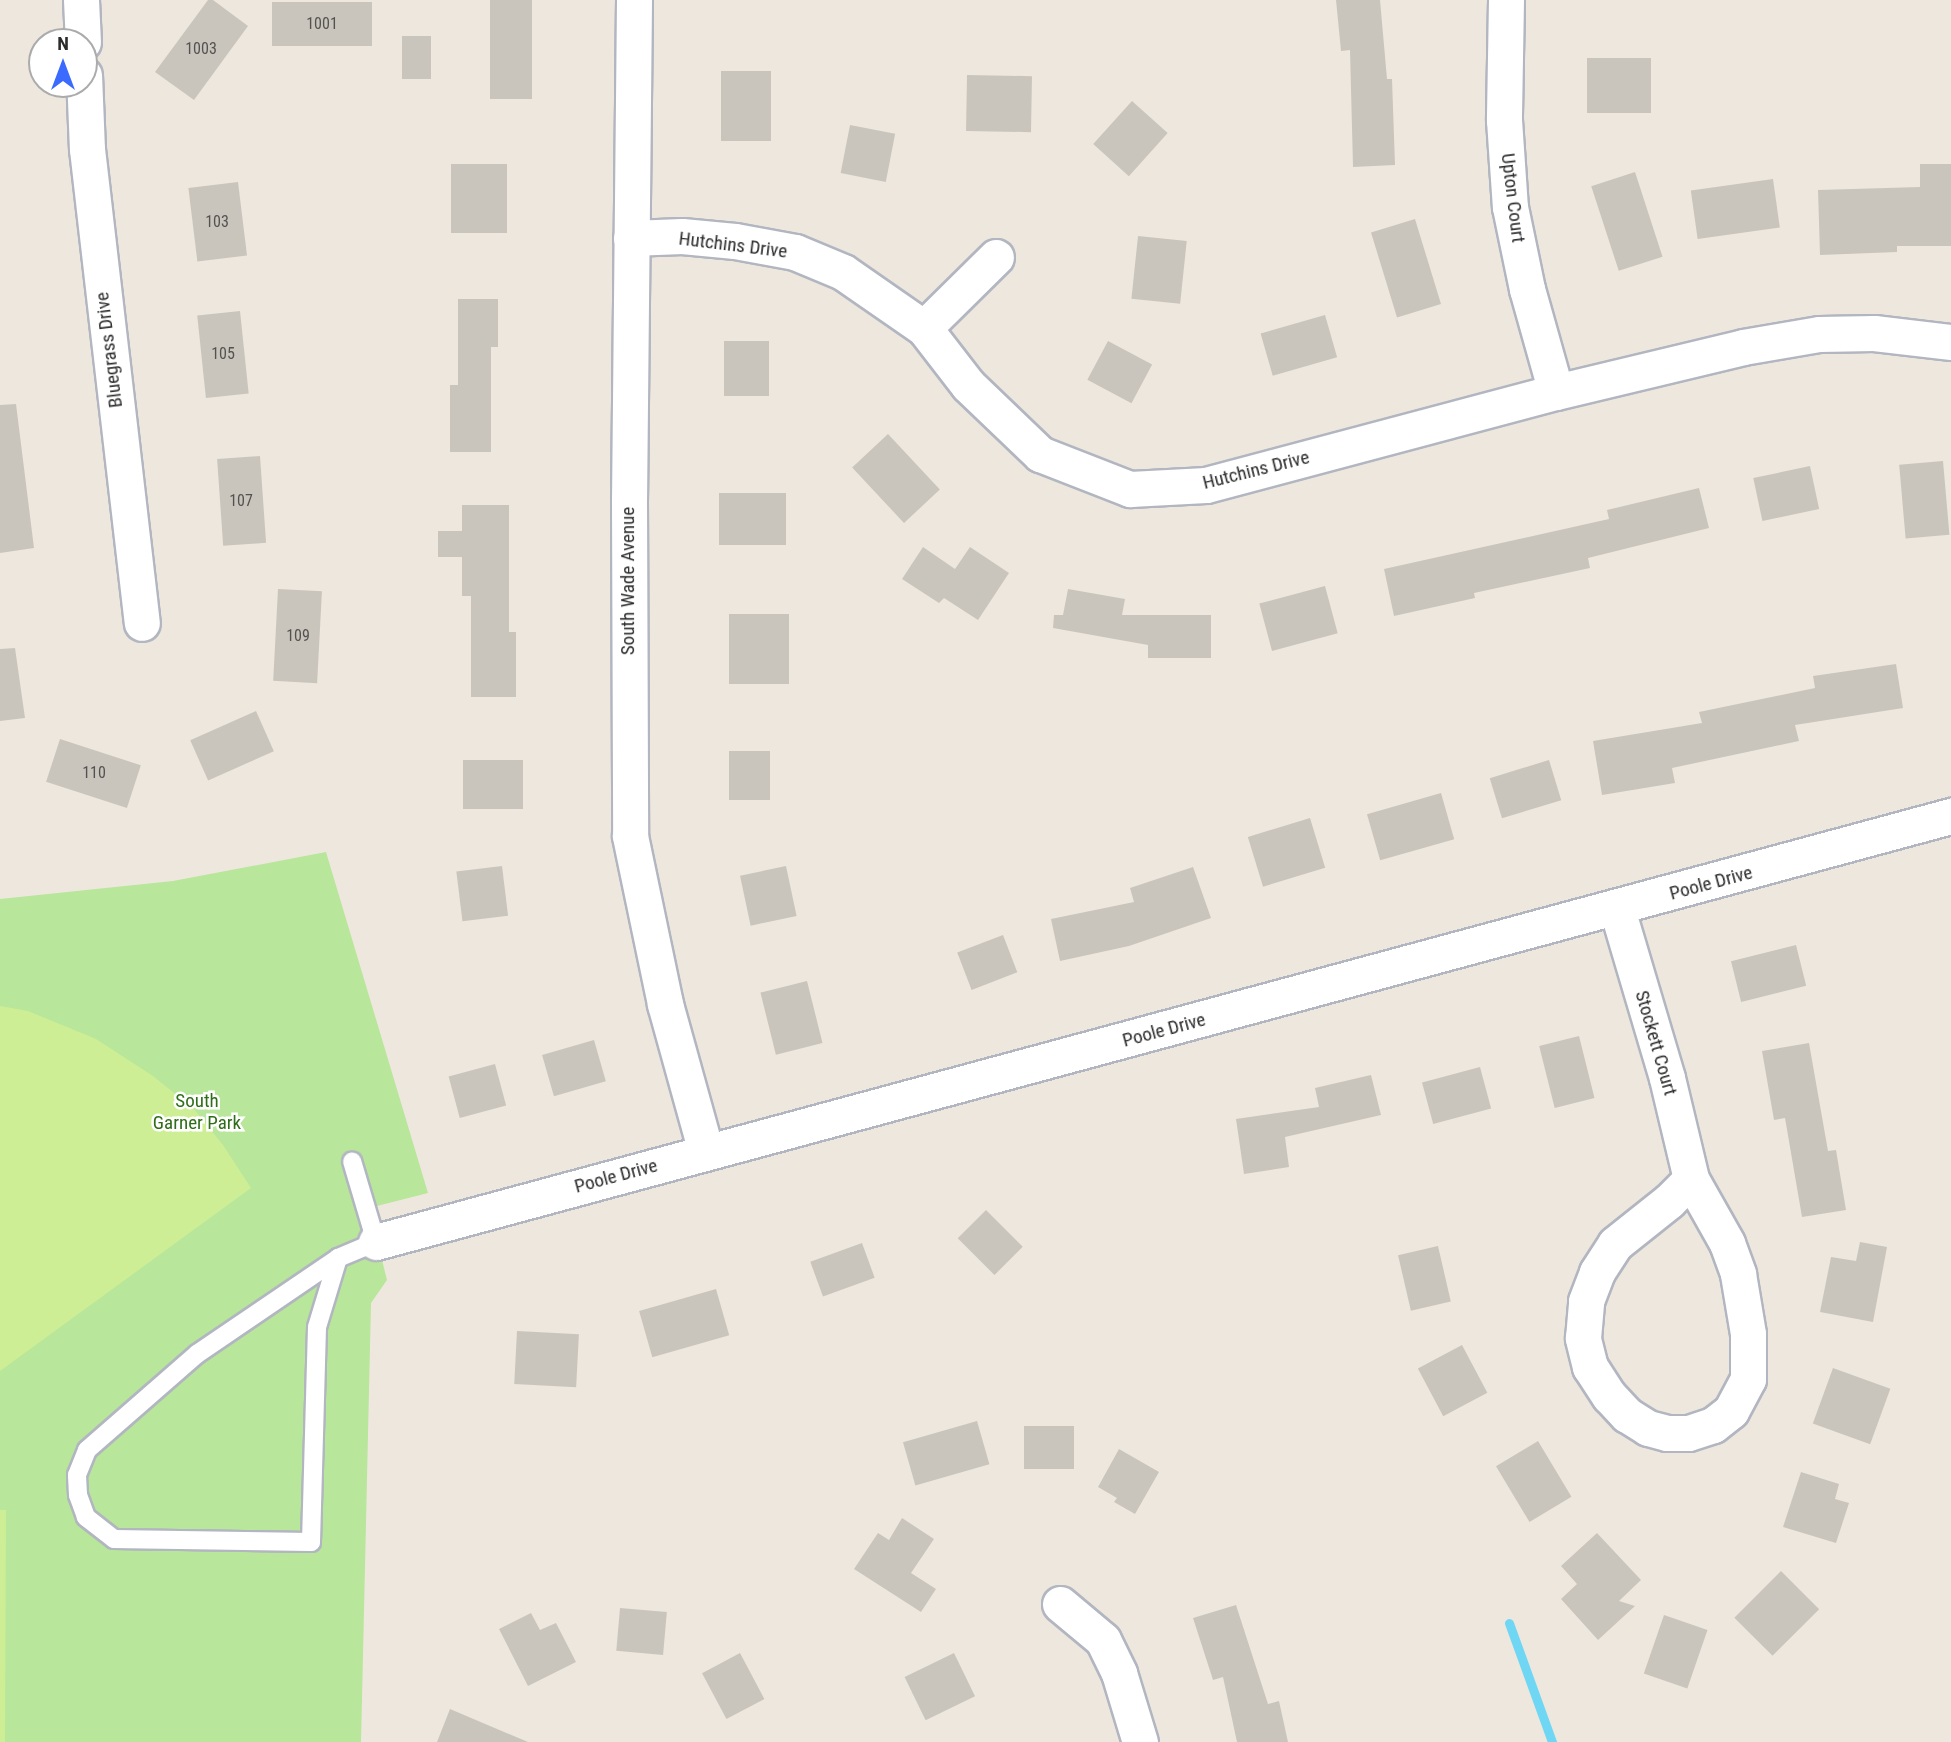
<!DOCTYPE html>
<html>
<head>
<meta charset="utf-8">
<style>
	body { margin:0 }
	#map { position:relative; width:1951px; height:1742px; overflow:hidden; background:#eee7de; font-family:"Roboto Condensed",sans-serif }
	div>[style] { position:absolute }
	.green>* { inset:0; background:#b8e69a }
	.pitch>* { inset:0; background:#cdee95 }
	.stream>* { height:9px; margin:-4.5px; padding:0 4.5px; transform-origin:4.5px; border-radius:4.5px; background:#6fd7f3 }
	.building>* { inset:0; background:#c9c5bd; transform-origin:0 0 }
	.roads { filter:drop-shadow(2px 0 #b2b6c0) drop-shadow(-2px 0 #b2b6c0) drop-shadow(0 2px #b2b6c0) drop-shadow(0 -2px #b2b6c0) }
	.service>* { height:18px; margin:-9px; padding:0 9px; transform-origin:9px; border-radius:9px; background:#fff }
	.minor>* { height:35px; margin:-17.5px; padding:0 17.5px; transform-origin:17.5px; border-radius:17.5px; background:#fff }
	span { translate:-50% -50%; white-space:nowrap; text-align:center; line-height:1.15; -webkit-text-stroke:5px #fff; paint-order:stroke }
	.number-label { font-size:16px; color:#535250 }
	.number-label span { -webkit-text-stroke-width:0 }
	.street-label { font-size:19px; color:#2c2c2c }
	.park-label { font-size:19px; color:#2f6d18 }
	.north { position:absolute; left:28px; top:28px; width:70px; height:70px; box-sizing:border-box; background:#fff; border:2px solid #ababab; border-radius:50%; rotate:0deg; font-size:19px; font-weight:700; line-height:28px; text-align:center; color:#2c2c2c }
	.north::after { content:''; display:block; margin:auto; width:24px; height:32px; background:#3b6aff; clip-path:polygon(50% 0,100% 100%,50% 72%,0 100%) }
</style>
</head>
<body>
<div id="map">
	<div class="green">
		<div style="clip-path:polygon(326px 852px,428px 1193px,369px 1208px,387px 1280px,371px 1303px,361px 1742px,0 1742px,0 899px,173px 881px)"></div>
	</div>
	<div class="pitch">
		<div style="clip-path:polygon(0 1006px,28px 1011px,96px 1039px,153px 1076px,194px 1109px,223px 1145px,251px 1188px,0 1371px)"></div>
		<div style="clip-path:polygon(0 1510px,6px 1510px,5px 1742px,0 1742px)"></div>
	</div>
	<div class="stream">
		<div style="left:1509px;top:1623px;width:127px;rotate:70.1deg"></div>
	</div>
	<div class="building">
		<div style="clip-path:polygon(208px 0,213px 0,248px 26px,194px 100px,155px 72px)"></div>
		<div style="left:490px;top:0;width:42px;height:99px"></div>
		<div style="clip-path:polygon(1336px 0,1380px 0,1387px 79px,1392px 79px,1395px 165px,1353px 167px,1350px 50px,1341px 51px)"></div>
		<div style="left:272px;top:2px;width:100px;height:44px"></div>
		<div style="left:402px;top:36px;width:29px;height:43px"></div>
		<div style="left:1587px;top:58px;width:64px;height:55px"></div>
		<div style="left:721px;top:71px;width:50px;height:70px"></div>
		<div style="left:967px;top:75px;width:65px;height:56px;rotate:1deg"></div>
		<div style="left:1132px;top:101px;width:48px;height:58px;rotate:42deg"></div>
		<div style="left:850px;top:125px;width:46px;height:49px;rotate:11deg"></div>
		<div style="left:451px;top:164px;width:56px;height:69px"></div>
		<div style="clip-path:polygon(1920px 164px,1951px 164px,1951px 246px,1897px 246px,1897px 252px,1820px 255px,1818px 190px,1920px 187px)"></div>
		<div style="left:1635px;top:172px;width:89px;height:46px;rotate:72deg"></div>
		<div style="left:1773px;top:179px;width:49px;height:83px;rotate:82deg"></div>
		<div style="left:238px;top:182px;width:74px;height:50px;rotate:83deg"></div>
		<div style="left:1415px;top:219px;width:89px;height:46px;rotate:73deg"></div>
		<div style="left:1138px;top:236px;width:49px;height:63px;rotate:6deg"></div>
		<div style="clip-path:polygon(458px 299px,498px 299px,498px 347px,491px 347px,491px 452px,450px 452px,450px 385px,458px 385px)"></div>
		<div style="left:240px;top:311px;width:83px;height:43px;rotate:84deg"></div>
		<div style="left:1325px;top:315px;width:44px;height:67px;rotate:74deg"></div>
		<div style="left:724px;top:341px;width:45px;height:55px"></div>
		<div style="left:1108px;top:341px;width:50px;height:44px;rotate:28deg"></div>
		<div style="clip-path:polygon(16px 404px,34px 548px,0 553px,0 405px)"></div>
		<div style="left:888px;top:434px;width:76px;height:49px;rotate:47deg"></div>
		<div style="left:260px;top:456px;width:87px;height:43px;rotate:86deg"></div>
		<div style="left:1943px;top:461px;width:74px;height:44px;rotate:85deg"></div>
		<div style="left:1810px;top:466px;width:44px;height:58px;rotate:78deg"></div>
		<div style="clip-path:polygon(1699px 488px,1709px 528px,1588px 558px,1590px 568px,1474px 593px,1475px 598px,1394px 616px,1384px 569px,1609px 519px,1607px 510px)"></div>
		<div style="left:719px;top:493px;width:67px;height:52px"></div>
		<div style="clip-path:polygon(462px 505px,509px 505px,509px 632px,516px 632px,516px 697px,471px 697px,471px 596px,462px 596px,462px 557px,438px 557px,438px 531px,462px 531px)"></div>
		<div style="clip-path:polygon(923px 547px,955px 569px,970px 547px,1009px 573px,978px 620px,944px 598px,939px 603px,902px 579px)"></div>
		<div style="left:1325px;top:586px;width:49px;height:68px;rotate:75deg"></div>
		<div style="left:278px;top:589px;width:44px;height:92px;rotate:3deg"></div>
		<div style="clip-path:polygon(1068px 589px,1125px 599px,1122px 615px,1211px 615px,1211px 658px,1148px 658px,1148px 645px,1053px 628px,1054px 615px,1063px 615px)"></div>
		<div style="left:729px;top:614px;width:60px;height:70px"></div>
		<div style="clip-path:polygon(15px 648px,25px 718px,0 721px,0 649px)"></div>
		<div style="clip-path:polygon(1896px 664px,1903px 708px,1795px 725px,1799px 741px,1672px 768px,1675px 783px,1602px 795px,1593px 741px,1702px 723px,1699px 712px,1815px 688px,1813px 676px)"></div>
		<div style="left:256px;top:711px;width:44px;height:72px;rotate:66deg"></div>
		<div style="left:60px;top:739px;width:85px;height:45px;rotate:18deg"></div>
		<div style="left:729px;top:751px;width:41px;height:49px"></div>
		<div style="left:463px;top:760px;width:60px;height:49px"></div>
		<div style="left:1549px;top:760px;width:42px;height:62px;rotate:73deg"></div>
		<div style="left:1441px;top:793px;width:48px;height:77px;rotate:74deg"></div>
		<div style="left:1310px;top:818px;width:52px;height:65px;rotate:73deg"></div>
		<div style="left:502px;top:866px;width:50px;height:46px;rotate:83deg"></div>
		<div style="left:786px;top:866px;width:51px;height:47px;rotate:78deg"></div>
		<div style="clip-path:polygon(1193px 867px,1211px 918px,1129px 946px,1060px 961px,1051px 919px,1134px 902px,1130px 888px)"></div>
		<div style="left:1003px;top:935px;width:40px;height:49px;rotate:69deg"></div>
		<div style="left:1796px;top:945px;width:42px;height:67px;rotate:76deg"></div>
		<div style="left:807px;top:981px;width:64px;height:48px;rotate:76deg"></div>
		<div style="left:1579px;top:1036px;width:64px;height:41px;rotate:76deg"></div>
		<div style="left:594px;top:1040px;width:43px;height:54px;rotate:74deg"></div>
		<div style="clip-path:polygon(1809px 1043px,1828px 1151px,1836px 1150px,1846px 1210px,1802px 1217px,1785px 1118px,1774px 1120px,1762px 1051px)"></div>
		<div style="left:495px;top:1064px;width:43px;height:48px;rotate:75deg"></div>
		<div style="left:1480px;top:1067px;width:43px;height:60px;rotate:75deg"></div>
		<div style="clip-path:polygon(1371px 1075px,1381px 1115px,1285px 1137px,1289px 1167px,1244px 1174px,1236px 1119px,1319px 1107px,1315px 1088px)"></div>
		<div style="left:986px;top:1210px;width:52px;height:40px;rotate:45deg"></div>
		<div style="clip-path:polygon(1860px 1242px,1887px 1247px,1873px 1322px,1820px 1312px,1831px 1257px,1856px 1261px)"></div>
		<div style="left:862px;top:1243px;width:37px;height:55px;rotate:70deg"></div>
		<div style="left:1438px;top:1246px;width:57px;height:41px;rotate:77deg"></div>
		<div style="left:716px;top:1289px;width:48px;height:80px;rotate:74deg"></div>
		<div style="left:517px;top:1331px;width:62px;height:53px;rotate:3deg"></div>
		<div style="left:1462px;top:1345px;width:54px;height:50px;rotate:62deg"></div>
		<div style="left:1833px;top:1368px;width:61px;height:59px;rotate:20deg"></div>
		<div style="left:977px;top:1421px;width:45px;height:77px;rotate:74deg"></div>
		<div style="left:1024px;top:1426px;width:50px;height:43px"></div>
		<div style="left:1538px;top:1441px;width:65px;height:49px;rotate:59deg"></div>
		<div style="clip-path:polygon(1119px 1449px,1159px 1472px,1135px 1514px,1114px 1502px,1117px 1498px,1098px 1487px)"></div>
		<div style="clip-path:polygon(1801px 1472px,1839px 1484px,1835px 1499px,1849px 1503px,1836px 1543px,1783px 1527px)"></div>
		<div style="clip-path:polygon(902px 1518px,934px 1539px,911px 1573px,936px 1589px,921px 1612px,854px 1569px,878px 1533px,889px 1540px)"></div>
		<div style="clip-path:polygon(1597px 1533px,1641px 1580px,1619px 1601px,1635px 1606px,1598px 1640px,1561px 1599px,1577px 1584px,1561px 1566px)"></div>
		<div style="left:1781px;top:1571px;width:54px;height:66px;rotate:45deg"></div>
		<div style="clip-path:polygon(1236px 1605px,1268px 1704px,1279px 1701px,1288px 1742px,1237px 1742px,1223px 1677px,1213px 1680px,1193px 1618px)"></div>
		<div style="left:620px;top:1608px;width:47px;height:43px;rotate:5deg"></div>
		<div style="clip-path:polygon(531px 1613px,540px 1630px,556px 1623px,576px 1662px,528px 1686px,499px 1629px)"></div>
		<div style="left:1664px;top:1615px;width:46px;height:62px;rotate:19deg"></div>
		<div style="left:740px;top:1653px;width:52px;height:43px;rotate:62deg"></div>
		<div style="left:954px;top:1653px;width:48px;height:55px;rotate:64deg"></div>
		<div style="clip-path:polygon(450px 1709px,528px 1742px,437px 1742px)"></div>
	</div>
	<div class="roads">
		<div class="service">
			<div style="left:338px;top:1258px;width:72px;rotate:106.9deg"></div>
			<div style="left:317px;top:1327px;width:215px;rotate:91.6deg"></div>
			<div style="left:311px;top:1542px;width:197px;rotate:-179.1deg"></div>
			<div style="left:114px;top:1539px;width:36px;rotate:-142deg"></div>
			<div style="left:86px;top:1517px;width:23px;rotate:-110deg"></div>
			<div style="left:78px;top:1495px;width:20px;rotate:-93deg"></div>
			<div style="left:77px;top:1475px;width:27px;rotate:-68deg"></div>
			<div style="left:87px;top:1450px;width:146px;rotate:-41.1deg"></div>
			<div style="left:197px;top:1354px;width:171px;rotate:-34.2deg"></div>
			<div style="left:338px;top:1258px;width:41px;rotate:-22.8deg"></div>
			<div style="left:376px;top:1242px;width:84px;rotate:-106.5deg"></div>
		</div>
		<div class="minor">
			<div style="left:81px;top:0;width:42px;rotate:87.3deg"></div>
			<div style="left:634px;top:0;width:500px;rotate:90.57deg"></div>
			<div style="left:629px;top:500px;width:336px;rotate:89.8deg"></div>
			<div style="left:630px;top:836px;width:172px;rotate:78.2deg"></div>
			<div style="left:665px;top:1004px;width:154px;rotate:74.5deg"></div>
			<div style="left:1506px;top:0;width:120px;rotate:91deg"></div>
			<div style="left:1504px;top:120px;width:87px;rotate:86.1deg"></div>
			<div style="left:1510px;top:207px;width:84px;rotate:78.3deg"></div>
			<div style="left:1527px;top:289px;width:107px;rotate:74.3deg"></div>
			<div style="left:84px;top:75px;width:74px;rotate:87.7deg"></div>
			<div style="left:87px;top:149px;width:477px;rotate:83.4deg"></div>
			<div style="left:631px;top:238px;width:51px;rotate:-2.2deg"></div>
			<div style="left:682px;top:236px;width:53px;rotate:5.4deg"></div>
			<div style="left:735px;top:241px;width:61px;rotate:10.4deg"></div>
			<div style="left:795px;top:252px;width:52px;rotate:22.6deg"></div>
			<div style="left:843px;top:272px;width:98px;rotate:34.7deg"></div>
			<div style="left:924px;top:328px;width:72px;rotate:52.3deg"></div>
			<div style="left:968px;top:385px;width:100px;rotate:43.8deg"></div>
			<div style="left:1040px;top:454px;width:97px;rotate:21.3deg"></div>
			<div style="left:1130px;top:489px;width:76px;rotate:-3deg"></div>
			<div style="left:1206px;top:485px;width:362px;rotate:-14.9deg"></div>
			<div style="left:1556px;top:392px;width:192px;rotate:-13.5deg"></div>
			<div style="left:1743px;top:347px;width:77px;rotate:-9.7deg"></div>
			<div style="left:1819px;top:334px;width:55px;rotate:-1deg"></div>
			<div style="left:1874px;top:333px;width:78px;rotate:6.7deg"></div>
			<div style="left:924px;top:328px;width:101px;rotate:-44.6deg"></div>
			<div style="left:1617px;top:909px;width:176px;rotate:73.5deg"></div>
			<div style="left:1667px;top:1078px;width:104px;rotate:76.6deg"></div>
			<div style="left:1691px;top:1179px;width:73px;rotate:60.6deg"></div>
			<div style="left:1727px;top:1243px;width:33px;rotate:70deg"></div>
			<div style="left:1738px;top:1274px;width:61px;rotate:80.5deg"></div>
			<div style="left:1748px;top:1334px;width:45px;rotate:90deg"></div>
			<div style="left:1748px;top:1379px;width:36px;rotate:118deg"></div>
			<div style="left:1731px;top:1411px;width:23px;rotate:142deg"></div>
			<div style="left:1713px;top:1425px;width:26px;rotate:162deg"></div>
			<div style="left:1688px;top:1433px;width:21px;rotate:180deg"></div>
			<div style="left:1667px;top:1433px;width:20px;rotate:-165deg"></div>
			<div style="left:1648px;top:1428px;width:25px;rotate:-148deg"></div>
			<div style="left:1627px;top:1415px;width:26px;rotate:-133deg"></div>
			<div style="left:1609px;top:1396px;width:35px;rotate:-123deg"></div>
			<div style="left:1590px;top:1367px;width:30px;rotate:-104deg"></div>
			<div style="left:1583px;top:1338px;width:37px;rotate:-85deg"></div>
			<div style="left:1586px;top:1301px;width:31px;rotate:-69deg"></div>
			<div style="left:1597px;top:1272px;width:33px;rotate:-57deg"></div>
			<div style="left:1615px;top:1244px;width:69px;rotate:-38.5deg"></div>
			<div style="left:1669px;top:1201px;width:31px;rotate:-45deg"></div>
			<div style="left:376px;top:1242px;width:1632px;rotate:-15.14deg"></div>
			<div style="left:1060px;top:1604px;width:56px;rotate:39.9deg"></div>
			<div style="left:1103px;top:1640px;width:37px;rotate:64deg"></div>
			<div style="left:1119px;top:1673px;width:72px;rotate:73.1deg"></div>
		</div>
	</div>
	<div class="number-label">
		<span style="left:322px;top:24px">1001</span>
		<span style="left:201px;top:49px">1003</span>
		<span style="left:217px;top:222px">103</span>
		<span style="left:223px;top:354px">105</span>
		<span style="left:241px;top:501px">107</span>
		<span style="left:298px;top:636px">109</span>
		<span style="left:94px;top:773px">110</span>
	</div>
	<div class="street-label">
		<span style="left:1513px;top:198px;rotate:83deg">Upton Court</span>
		<span style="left:733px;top:245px;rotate:7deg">Hutchins Drive</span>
		<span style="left:109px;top:350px;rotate:-97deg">Bluegrass Drive</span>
		<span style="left:1256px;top:470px;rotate:-14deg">Hutchins Drive</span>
		<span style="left:628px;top:581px;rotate:-90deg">South Wade Avenue</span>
		<span style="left:1711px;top:883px;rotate:-15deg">Poole Drive</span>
		<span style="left:1164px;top:1030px;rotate:-15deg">Poole Drive</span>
		<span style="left:1656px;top:1043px;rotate:74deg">Stockett Court</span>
		<span style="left:616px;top:1176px;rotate:-15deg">Poole Drive</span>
	</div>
	<div class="park-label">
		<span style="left:197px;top:1112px">South<br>Garner Park</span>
	</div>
	<div class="north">N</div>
</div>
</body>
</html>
